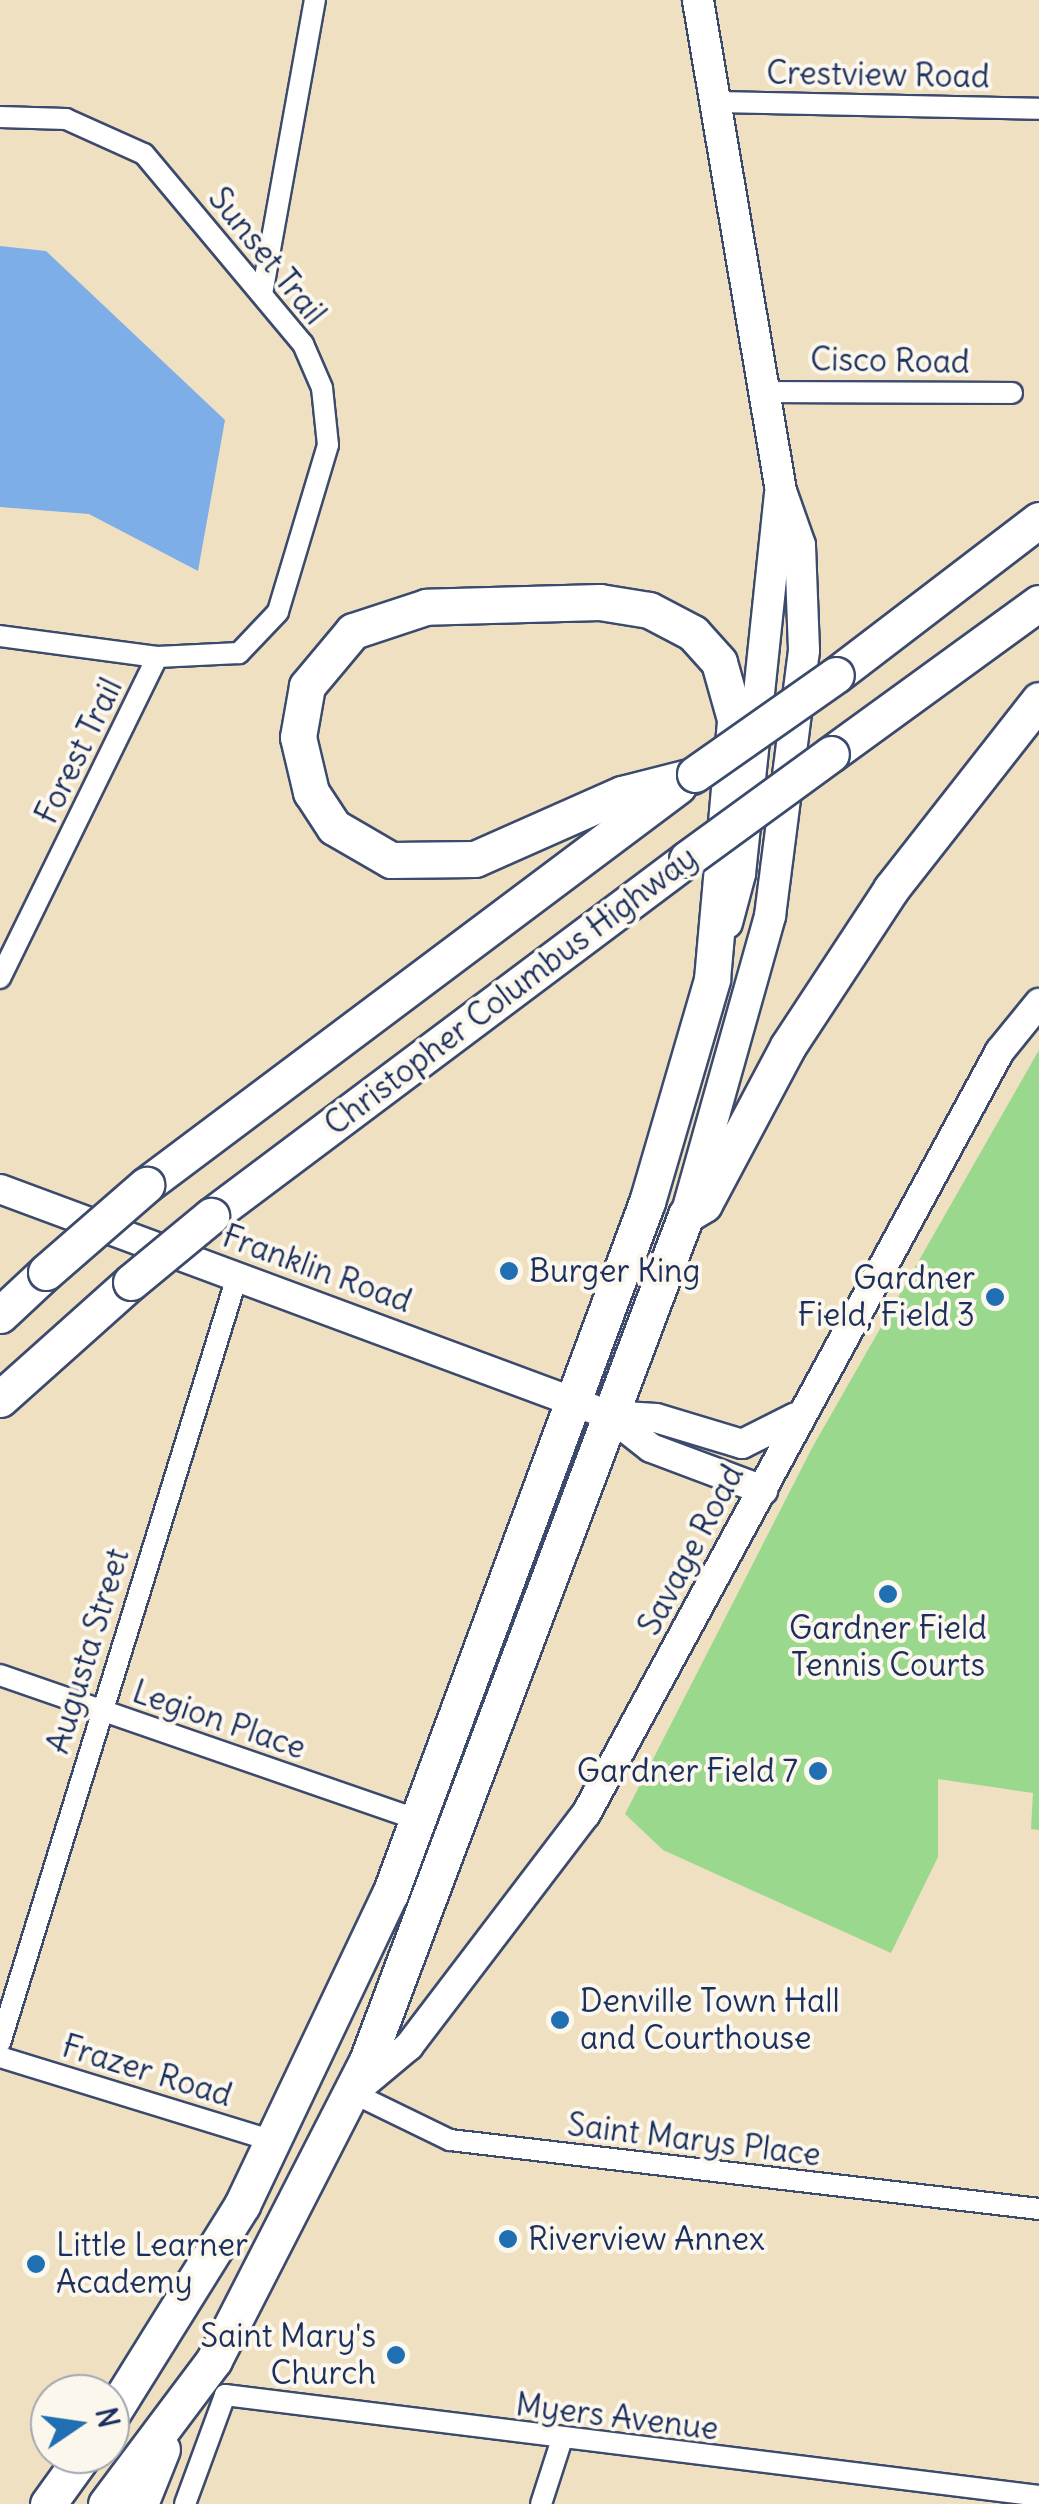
<!DOCTYPE html>
<html>
<head>
<meta charset="utf-8">
<style>
	body { margin:0 }
	#map { position:relative; width:1039px; height:2504px; overflow:hidden; background:#efe0c1; font-family:Delius,sans-serif }
	div>[style] { position:absolute }
	.green>* { inset:0; background:#9ad88e }
	.water>* { inset:0; background:#7daee8 }
	.roads { filter:drop-shadow(2px 0 #3b4a6d) drop-shadow(-2px 0 #3b4a6d) drop-shadow(0 2px #3b4a6d) drop-shadow(0 -2px #3b4a6d) }
	.street>* { height:20px; margin:-10px; padding:0 10px; transform-origin:10px; border-radius:10px; background:#fff }
	.secondary>* { height:28px; margin:-14px; padding:0 14px; transform-origin:14px; border-radius:14px; background:#fff }
	.primary>* { height:30px; margin:-15px; padding:0 15px; transform-origin:15px; border-radius:15px; background:#fff }
	.highway>* { height:35px; margin:-17.5px; padding:0 17.5px; transform-origin:17.5px; border-radius:17.5px; background:#fff }
	.bridges { filter:drop-shadow(2px 0 #3b4a6d) drop-shadow(-2px 0 #3b4a6d) drop-shadow(0 2px #3b4a6d) drop-shadow(0 -2px #3b4a6d) }
	.highway-bridge>* { height:35px; margin:-17.5px; padding:0 17.5px; transform-origin:17.5px; border-radius:17.5px; background:#fff }
	.dots>* { width:28px; height:28px; translate:-50% -50%; box-sizing:border-box; border:5px solid #fbf7ec; border-radius:50% }
	span { translate:-50% -50%; white-space:nowrap; text-align:center; line-height:1.15; -webkit-text-stroke:8px #fbf7ec; paint-order:stroke }
	.street-label { font-size:32px; color:#1b2f5e }
	.poi-label { font-size:32px; color:#1b2f5e }
	.left { translate:0 -50%; text-align:left }
	.right { translate:-100% -50%; text-align:right }
	.north { position:absolute; left:30px; top:2374px; width:100px; height:100px; box-sizing:border-box; background:#fbf7ec; border:2px solid #a1a7b3; border-radius:50%; rotate:77deg; font-size:28px; font-weight:700; line-height:40px; text-align:center; color:#1b2f5e }
	.north::after { content:''; display:block; margin:auto; width:35px; height:45px; background:#1f6fb2; clip-path:polygon(50% 0,100% 100%,50% 72%,0 100%) }
</style>
</head>
<body>
<div id="map">
	<div class="green">
		<div style="clip-path:polygon(1039px 1050px,1039px 1830px,1031px 1829px,1033px 1793px,938px 1779px,938px 1857px,891px 1953px,663px 1850px,625px 1814px,812px 1448px)"></div>
	</div>
	<div class="water">
		<div style="clip-path:polygon(0 246px,46px 251px,225px 420px,198px 571px,89px 514px,0 507px)"></div>
	</div>
	<div class="roads">
		<div class="street">
			<div style="left:716px;top:102px;width:323px;rotate:1.2deg"></div>
			<div style="left:0;top:117px;width:66px;rotate:1.7deg"></div>
			<div style="left:66px;top:119px;width:85px;rotate:24.2deg"></div>
			<div style="left:144px;top:154px;width:248px;rotate:50.1deg"></div>
			<div style="left:303px;top:344px;width:48px;rotate:66.6deg"></div>
			<div style="left:322px;top:388px;width:57px;rotate:84deg"></div>
			<div style="left:328px;top:445px;width:174px;rotate:106.7deg"></div>
			<div style="left:278px;top:612px;width:57px;rotate:133.6deg"></div>
			<div style="left:239px;top:653px;width:82px;rotate:177.2deg"></div>
			<div style="left:157px;top:657px;width:158px;rotate:-172.4deg"></div>
			<div style="left:262px;top:294px;width:299px;rotate:-79.8deg"></div>
			<div style="left:767px;top:392px;width:245px;rotate:0.2deg"></div>
			<div style="left:0;top:978px;width:357px;rotate:-63.9deg"></div>
			<div style="left:0;top:1675px;width:443px;rotate:19.1deg"></div>
			<div style="left:0;top:2043px;width:802px;rotate:-72.81deg"></div>
			<div style="left:0;top:2057px;width:289px;rotate:17.1deg"></div>
			<div style="left:353px;top:2093px;width:108px;rotate:25.9deg"></div>
			<div style="left:450px;top:2140px;width:593px;rotate:6.68deg"></div>
			<div style="left:225px;top:2395px;width:820px;rotate:7.07deg"></div>
			<div style="left:185px;top:2504px;width:116px;rotate:-69.8deg"></div>
			<div style="left:541px;top:2504px;width:65px;rotate:-72.1deg"></div>
		</div>
		<div class="secondary">
			<div style="left:0;top:1189px;width:650px;rotate:20.36deg"></div>
			<div style="left:609px;top:1415px;width:53px;rotate:38.2deg"></div>
			<div style="left:651px;top:1448px;width:120px;rotate:20.6deg"></div>
			<div style="left:609px;top:1415px;width:47px;rotate:3.7deg"></div>
			<div style="left:656px;top:1418px;width:90px;rotate:16.8deg"></div>
			<div style="left:742px;top:1444px;width:60px;rotate:-26.6deg"></div>
			<div style="left:354px;top:2092px;width:72px;rotate:-39.9deg"></div>
			<div style="left:409px;top:2046px;width:292px;rotate:-52.7deg"></div>
			<div style="left:586px;top:1814px;width:868px;rotate:-61.52deg"></div>
			<div style="left:1000px;top:1051px;width:62px;rotate:-50.9deg"></div>
		</div>
		<div class="primary">
			<div style="left:727px;top:923px;width:51px;rotate:-75.1deg"></div>
			<div style="left:740px;top:874px;width:383px;rotate:-84deg"></div>
			<div style="left:686px;top:1215px;width:311px;rotate:-74.3deg"></div>
			<div style="left:770px;top:916px;width:268px;rotate:-82.7deg"></div>
			<div style="left:804px;top:650px;width:105px;rotate:-92.2deg"></div>
			<div style="left:800px;top:545px;width:57px;rotate:-109.4deg"></div>
			<div style="left:781px;top:491px;width:498px;rotate:-99.6deg"></div>
		</div>
		<div class="highway">
			<div style="left:836px;top:675px;width:255px;rotate:-37.4deg"></div>
			<div style="left:831px;top:754px;width:257px;rotate:-36deg"></div>
			<div style="left:146px;top:1185px;width:665px;rotate:-36.87deg"></div>
			<div style="left:211px;top:1216px;width:595px;rotate:-36.87deg"></div>
			<div style="left:0;top:1315px;width:63px;rotate:-43.1deg"></div>
			<div style="left:0;top:1399px;width:176px;rotate:-41.8deg"></div>
			<div style="left:110px;top:2417px;width:250px;rotate:-58.1deg"></div>
			<div style="left:242px;top:2205px;width:344px;rotate:-64.6deg"></div>
			<div style="left:390px;top:1894px;width:738px;rotate:-69.63deg"></div>
			<div style="left:647px;top:1202px;width:232px;rotate:-73.7deg"></div>
			<div style="left:712px;top:979px;width:261px;rotate:-84.9deg"></div>
			<div style="left:735px;top:719px;width:59px;rotate:-105.7deg"></div>
			<div style="left:719px;top:662px;width:39px;rotate:-132deg"></div>
			<div style="left:693px;top:633px;width:50px;rotate:-152.4deg"></div>
			<div style="left:649px;top:610px;width:50px;rotate:-170.7deg"></div>
			<div style="left:600px;top:602px;width:174px;rotate:178.4deg"></div>
			<div style="left:426px;top:607px;width:77px;rotate:161.8deg"></div>
			<div style="left:353px;top:631px;width:72px;rotate:129.9deg"></div>
			<div style="left:307px;top:686px;width:52px;rotate:100deg"></div>
			<div style="left:298px;top:737px;width:57px;rotate:76.7deg"></div>
			<div style="left:311px;top:792px;width:42px;rotate:56.7deg"></div>
			<div style="left:334px;top:827px;width:66px;rotate:30.1deg"></div>
			<div style="left:391px;top:860px;width:84px;rotate:-0.7deg"></div>
			<div style="left:475px;top:859px;width:161px;rotate:-23.9deg"></div>
			<div style="left:622px;top:794px;width:72px;rotate:-14.4deg"></div>
			<div style="left:48px;top:2504px;width:62px;rotate:-54.2deg"></div>
			<div style="left:106px;top:2504px;width:180px;rotate:-53.1deg"></div>
			<div style="left:214px;top:2360px;width:336px;rotate:-62.9deg"></div>
			<div style="left:367px;top:2061px;width:904px;rotate:-69.34deg"></div>
			<div style="left:686px;top:1215px;width:21px;rotate:-31deg"></div>
			<div style="left:704px;top:1204px;width:179px;rotate:-62deg"></div>
			<div style="left:788px;top:1046px;width:188px;rotate:-56.7deg"></div>
			<div style="left:891px;top:889px;width:240px;rotate:-51.9deg"></div>
			<div style="left:140px;top:2504px;width:59px;rotate:-68.2deg"></div>
		</div>
	</div>
	<div class="bridges">
		<div class="highway-bridge">
			<div style="left:695px;top:774px;width:172px;rotate:-35.1deg"></div>
			<div style="left:687px;top:859px;width:178px;rotate:-36.1deg"></div>
			<div style="left:46px;top:1272px;width:133px;rotate:-41deg"></div>
			<div style="left:131px;top:1282px;width:104px;rotate:-39.5deg"></div>
		</div>
	</div>
	<div class="dots">
		<div style="left:509px;top:1271px;background:#1f6fb2"></div>
		<div style="left:995px;top:1297px;background:#1f6fb2"></div>
		<div style="left:888px;top:1594px;background:#1f6fb2"></div>
		<div style="left:818px;top:1771px;background:#1f6fb2"></div>
		<div style="left:560px;top:2020px;background:#1f6fb2"></div>
		<div style="left:508px;top:2239px;background:#1f6fb2"></div>
		<div style="left:36px;top:2264px;background:#1f6fb2"></div>
		<div style="left:396px;top:2355px;background:#1f6fb2"></div>
	</div>
	<div class="street-label">
		<span style="left:878px;top:75px;rotate:1deg">Crestview Road</span>
		<span style="left:267px;top:256px;rotate:51deg">Sunset Trail</span>
		<span style="left:890px;top:361px;rotate:1deg">Cisco Road</span>
		<span style="left:79px;top:751px;rotate:-64deg">Forest Trail</span>
		<span style="left:511px;top:991px;rotate:-37deg">Christopher Columbus Highway</span>
		<span style="left:317px;top:1269px;rotate:20deg">Franklin Road</span>
		<span style="left:691px;top:1550px;rotate:-62deg">Savage Road</span>
		<span style="left:88px;top:1651px;rotate:-73deg">Augusta Street</span>
		<span style="left:219px;top:1720px;rotate:19deg">Legion Place</span>
		<span style="left:147px;top:2071px;rotate:17deg">Frazer Road</span>
		<span style="left:694px;top:2140px;rotate:7deg">Saint Marys Place</span>
		<span style="left:617px;top:2417px;rotate:7deg">Myers Avenue</span>
	</div>
	<div class="poi-label">
		<span class="left" style="left:529px;top:1271px">Burger King</span>
		<span class="right" style="left:975px;top:1297px">Gardner<br>Field, Field 3</span>
		<span style="left:888px;top:1647px">Gardner Field<br>Tennis Courts</span>
		<span class="right" style="left:798px;top:1771px">Gardner Field 7</span>
		<span class="left" style="left:580px;top:2020px">Denville Town Hall<br>and Courthouse</span>
		<span class="left" style="left:528px;top:2239px">Riverview Annex</span>
		<span class="left" style="left:56px;top:2264px">Little Learner<br>Academy</span>
		<span class="right" style="left:376px;top:2355px">Saint Mary's<br>Church</span>
	</div>
	<div class="north">N</div>
</div>
</body>
</html>
